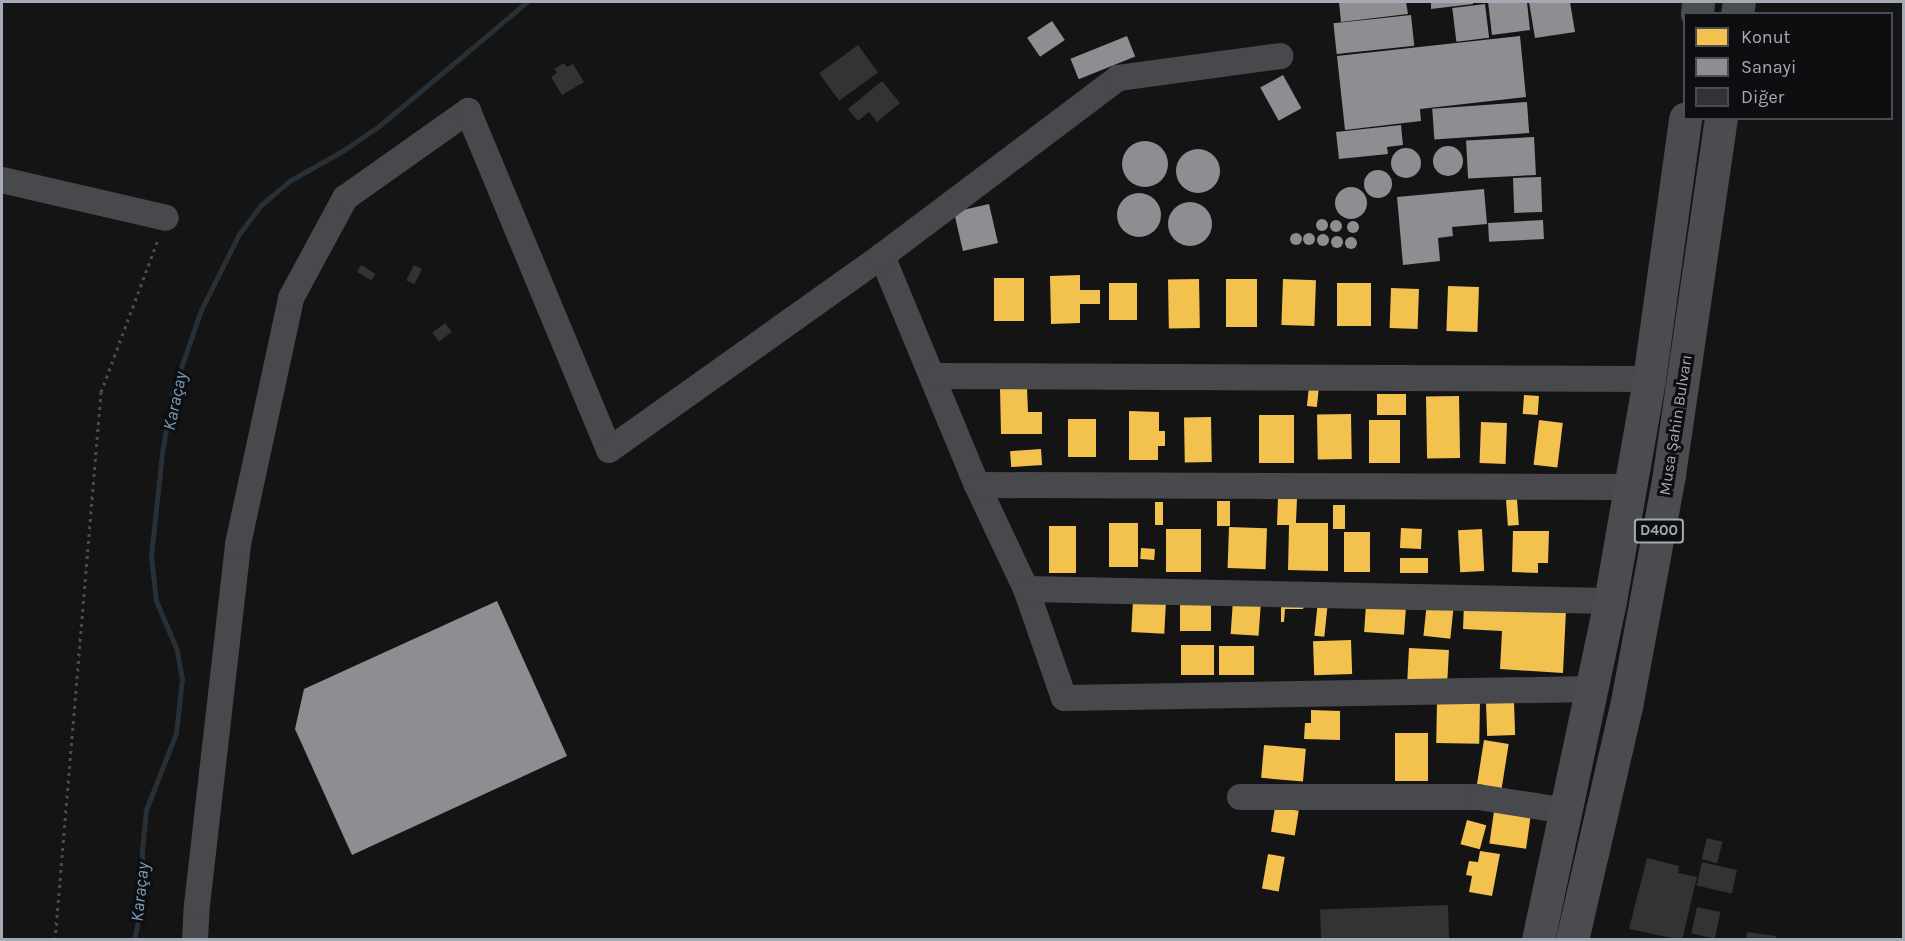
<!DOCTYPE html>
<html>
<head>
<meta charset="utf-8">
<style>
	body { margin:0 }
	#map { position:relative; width:1905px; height:941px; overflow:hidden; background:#141414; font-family:Karla,sans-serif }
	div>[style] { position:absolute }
	.homes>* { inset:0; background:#f2c14e; transform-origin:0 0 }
	.industry>* { inset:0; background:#8d8d92; transform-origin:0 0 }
	.round { border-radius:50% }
	.stream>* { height:5px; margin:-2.5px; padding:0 2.5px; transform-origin:2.5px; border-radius:2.5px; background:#273037 }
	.building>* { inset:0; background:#333335; transform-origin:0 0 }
	.path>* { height:3px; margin-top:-1.5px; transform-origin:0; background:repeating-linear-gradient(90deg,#4a4b4f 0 3px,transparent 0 7.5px) }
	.minor>* { height:26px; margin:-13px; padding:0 13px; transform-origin:13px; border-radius:13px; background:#48494d }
	.highway>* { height:33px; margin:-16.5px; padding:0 16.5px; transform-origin:16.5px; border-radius:16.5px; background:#4b4c4f }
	span { translate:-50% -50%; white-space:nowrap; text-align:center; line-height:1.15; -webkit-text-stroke:6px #0e0e10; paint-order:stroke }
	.shield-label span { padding:2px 4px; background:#0e0e10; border:2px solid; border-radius:4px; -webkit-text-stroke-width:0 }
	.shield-label { font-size:15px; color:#a4abb7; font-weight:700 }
	.street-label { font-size:16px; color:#a4abb7 }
	.water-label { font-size:18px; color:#789bb5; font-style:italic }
	.frame { position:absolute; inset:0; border:3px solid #a4abb7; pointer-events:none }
	.legend { position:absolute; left:1683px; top:12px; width:210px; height:108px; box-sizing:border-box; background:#0e0e10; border:2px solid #4a4d53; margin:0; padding:8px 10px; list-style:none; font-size:18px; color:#a4abb7 }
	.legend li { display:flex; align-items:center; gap:12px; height:30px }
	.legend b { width:30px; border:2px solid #4a4d53 }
</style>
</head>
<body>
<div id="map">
	<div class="homes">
		<div style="clip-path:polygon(1080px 275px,1080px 290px,1100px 290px,1100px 304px,1080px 304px,1080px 323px,1051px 324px,1050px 276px)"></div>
		<div style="left:994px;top:278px;width:30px;height:43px"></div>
		<div style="left:1199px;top:279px;width:49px;height:31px;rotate:89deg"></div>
		<div style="left:1226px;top:279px;width:31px;height:48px"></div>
		<div style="left:1283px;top:279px;width:33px;height:46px;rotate:2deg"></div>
		<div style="left:1109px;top:283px;width:28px;height:37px"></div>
		<div style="left:1337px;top:283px;width:34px;height:43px"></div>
		<div style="left:1448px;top:286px;width:31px;height:45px;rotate:2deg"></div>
		<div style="left:1391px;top:288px;width:28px;height:40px;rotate:2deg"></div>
		<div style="left:1309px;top:386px;width:10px;height:20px;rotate:6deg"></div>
		<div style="clip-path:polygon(1000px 388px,1027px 388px,1028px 412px,1042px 412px,1042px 434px,1001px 434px)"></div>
		<div style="left:1377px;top:394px;width:29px;height:21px"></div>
		<div style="left:1524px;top:395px;width:15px;height:19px;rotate:4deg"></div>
		<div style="left:1459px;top:396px;width:62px;height:33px;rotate:89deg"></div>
		<div style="clip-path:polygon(1129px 411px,1159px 412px,1159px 431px,1165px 431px,1165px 446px,1158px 446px,1158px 460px,1129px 460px)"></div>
		<div style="left:1351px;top:414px;width:45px;height:34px;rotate:89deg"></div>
		<div style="left:1259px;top:415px;width:35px;height:48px"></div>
		<div style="left:1211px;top:417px;width:45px;height:27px;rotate:89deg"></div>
		<div style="left:1096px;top:419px;width:38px;height:28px;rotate:90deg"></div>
		<div style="left:1369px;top:420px;width:31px;height:43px"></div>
		<div style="left:1539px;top:420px;width:24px;height:45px;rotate:7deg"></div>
		<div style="left:1481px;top:422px;width:26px;height:41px;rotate:2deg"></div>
		<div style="left:1041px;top:449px;width:16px;height:31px;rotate:86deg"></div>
		<div style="clip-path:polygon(1278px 498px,1297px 498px,1296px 523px,1328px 523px,1328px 571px,1288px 570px,1289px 525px,1277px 525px)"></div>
		<div style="left:1517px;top:499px;width:26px;height:11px;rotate:86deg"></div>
		<div style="left:1217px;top:501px;width:13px;height:25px"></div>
		<div style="left:1155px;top:502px;width:8px;height:23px"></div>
		<div style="left:1333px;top:505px;width:12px;height:24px"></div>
		<div style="left:1109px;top:523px;width:29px;height:44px"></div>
		<div style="left:1076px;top:526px;width:47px;height:27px;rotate:90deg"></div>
		<div style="left:1229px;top:527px;width:38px;height:41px;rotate:2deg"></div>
		<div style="left:1401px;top:528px;width:21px;height:20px;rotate:3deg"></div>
		<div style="left:1166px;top:529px;width:35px;height:43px"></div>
		<div style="left:1482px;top:529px;width:42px;height:24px;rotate:87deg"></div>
		<div style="clip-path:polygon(1513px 531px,1549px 531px,1548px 563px,1538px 563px,1538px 573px,1512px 572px)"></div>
		<div style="left:1344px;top:532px;width:26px;height:40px"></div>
		<div style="left:1141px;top:548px;width:14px;height:11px;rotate:4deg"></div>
		<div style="left:1400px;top:558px;width:28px;height:15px"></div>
		<div style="left:1133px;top:600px;width:33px;height:32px;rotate:3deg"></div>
		<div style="left:1233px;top:600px;width:28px;height:34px;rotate:4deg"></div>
		<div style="left:1318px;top:601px;width:10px;height:35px;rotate:6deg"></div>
		<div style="left:1211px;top:602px;width:29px;height:31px;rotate:90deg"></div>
		<div style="left:1427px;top:602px;width:27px;height:34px;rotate:6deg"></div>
		<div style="clip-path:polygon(1464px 604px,1566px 610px,1563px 673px,1500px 669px,1502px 631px,1463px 629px)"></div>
		<div style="clip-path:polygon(1281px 605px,1304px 606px,1303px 609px,1285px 609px,1284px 622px,1281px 622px)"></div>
		<div style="left:1366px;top:605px;width:40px;height:27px;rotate:4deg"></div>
		<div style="left:1351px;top:640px;width:34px;height:38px;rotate:88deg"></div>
		<div style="left:1181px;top:645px;width:33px;height:30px"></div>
		<div style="left:1219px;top:646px;width:35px;height:29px"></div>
		<div style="left:1409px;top:648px;width:40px;height:32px;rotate:3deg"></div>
		<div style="left:1437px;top:700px;width:43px;height:43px;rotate:1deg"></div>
		<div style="left:1514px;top:702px;width:33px;height:28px;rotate:88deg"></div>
		<div style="clip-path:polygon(1311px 710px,1340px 711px,1340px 740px,1304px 739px,1305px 723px,1311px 723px)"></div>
		<div style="left:1395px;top:733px;width:33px;height:48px"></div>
		<div style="left:1484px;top:740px;width:25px;height:46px;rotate:9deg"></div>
		<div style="left:1264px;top:745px;width:42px;height:33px;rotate:5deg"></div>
		<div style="left:1495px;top:804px;width:37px;height:40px;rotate:8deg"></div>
		<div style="left:1275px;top:807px;width:24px;height:25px;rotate:9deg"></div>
		<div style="left:1467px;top:820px;width:20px;height:25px;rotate:15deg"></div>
		<div style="clip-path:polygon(1480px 851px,1500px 854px,1492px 896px,1469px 892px,1472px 876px,1466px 875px,1469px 861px,1478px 862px)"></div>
		<div style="left:1268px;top:854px;width:17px;height:35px;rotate:10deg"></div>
	</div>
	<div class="industry">
		<div style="clip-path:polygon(1339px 2px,1406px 2px,1408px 14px,1341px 22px)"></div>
		<div style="clip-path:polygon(1431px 2px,1473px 2px,1473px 4px,1431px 9px)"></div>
		<div style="clip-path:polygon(1488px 2px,1527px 2px,1530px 30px,1492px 35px)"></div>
		<div style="clip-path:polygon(1529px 2px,1570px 2px,1575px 32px,1535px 38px)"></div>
		<div style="left:1485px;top:4px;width:34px;height:33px;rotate:83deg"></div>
		<div style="left:1411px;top:15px;width:31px;height:78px;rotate:84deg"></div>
		<div style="left:1052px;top:21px;width:23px;height:30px;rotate:56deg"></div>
		<div style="left:1127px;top:36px;width:22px;height:61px;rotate:68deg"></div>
		<div style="clip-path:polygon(1520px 36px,1526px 97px,1420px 109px,1421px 121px,1345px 130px,1337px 56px)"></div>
		<div style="left:1283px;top:75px;width:38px;height:26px;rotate:61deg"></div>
		<div style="left:1527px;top:102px;width:31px;height:95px;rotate:86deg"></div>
		<div style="clip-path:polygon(1401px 125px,1403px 145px,1387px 147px,1388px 154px,1339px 159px,1336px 132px)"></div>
		<div style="left:1534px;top:137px;width:38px;height:68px;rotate:87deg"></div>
		<div class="round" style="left:1122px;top:141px;width:46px;height:46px"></div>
		<div class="round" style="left:1433px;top:146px;width:30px;height:30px"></div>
		<div class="round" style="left:1391px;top:148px;width:30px;height:30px"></div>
		<div class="round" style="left:1176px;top:149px;width:44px;height:44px"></div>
		<div class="round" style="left:1364px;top:170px;width:28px;height:28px"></div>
		<div style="left:1541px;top:177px;width:35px;height:28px;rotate:88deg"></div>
		<div class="round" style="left:1335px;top:187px;width:32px;height:32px"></div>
		<div style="clip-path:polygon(1484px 189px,1487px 224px,1452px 227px,1453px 236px,1438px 238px,1440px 261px,1403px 265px,1397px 197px)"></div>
		<div class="round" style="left:1117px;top:193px;width:44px;height:44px"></div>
		<div class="round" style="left:1168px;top:202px;width:44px;height:44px"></div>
		<div style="left:989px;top:204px;width:40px;height:36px;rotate:77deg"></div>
		<div class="round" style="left:1316px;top:219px;width:12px;height:12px"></div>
		<div class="round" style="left:1330px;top:220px;width:12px;height:12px"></div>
		<div style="left:1543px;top:220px;width:19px;height:55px;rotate:87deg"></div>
		<div class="round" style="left:1347px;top:221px;width:12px;height:12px"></div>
		<div class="round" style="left:1303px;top:233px;width:12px;height:12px"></div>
		<div class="round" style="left:1290px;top:233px;width:12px;height:12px"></div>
		<div class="round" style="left:1317px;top:234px;width:12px;height:12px"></div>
		<div class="round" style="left:1331px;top:236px;width:12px;height:12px"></div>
		<div class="round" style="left:1345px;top:237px;width:12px;height:12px"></div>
		<div style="clip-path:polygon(497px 601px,567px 756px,352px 855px,295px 729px,304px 689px)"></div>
	</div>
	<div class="stream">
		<div style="left:134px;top:940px;width:40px;rotate:-78deg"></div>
		<div style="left:142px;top:901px;width:51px;rotate:-90deg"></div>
		<div style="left:142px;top:850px;width:40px;rotate:-84.3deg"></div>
		<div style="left:146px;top:810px;width:83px;rotate:-68.7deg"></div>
		<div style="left:176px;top:733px;width:54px;rotate:-83.7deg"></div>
		<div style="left:182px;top:679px;width:29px;rotate:-100deg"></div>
		<div style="left:177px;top:650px;width:53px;rotate:-113.2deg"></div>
		<div style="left:156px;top:601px;width:45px;rotate:-96.3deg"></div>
		<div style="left:151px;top:556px;width:104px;rotate:-83.9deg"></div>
		<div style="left:162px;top:453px;width:60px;rotate:-80.4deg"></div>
		<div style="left:172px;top:394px;width:89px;rotate:-71deg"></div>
		<div style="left:201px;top:310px;width:85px;rotate:-63.4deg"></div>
		<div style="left:239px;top:234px;width:36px;rotate:-53deg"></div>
		<div style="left:261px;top:205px;width:39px;rotate:-40deg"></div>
		<div style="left:291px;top:180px;width:61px;rotate:-29.5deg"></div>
		<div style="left:344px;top:150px;width:42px;rotate:-34.4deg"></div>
		<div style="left:379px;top:126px;width:193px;rotate:-40deg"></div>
	</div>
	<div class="building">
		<div style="left:858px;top:45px;width:34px;height:48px;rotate:54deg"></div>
		<div style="clip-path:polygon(564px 63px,567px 67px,573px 64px,584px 82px,562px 95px,551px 77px,557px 73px,554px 69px)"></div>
		<div style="clip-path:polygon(882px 81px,900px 103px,877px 122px,869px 112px,858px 121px,848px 109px)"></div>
		<div style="left:361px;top:265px;width:17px;height:8px;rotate:31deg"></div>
		<div style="left:414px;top:265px;width:9px;height:17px;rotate:27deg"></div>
		<div style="left:445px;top:323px;width:11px;height:16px;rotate:52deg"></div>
		<div style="left:1707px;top:838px;width:16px;height:22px;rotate:14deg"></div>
		<div style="clip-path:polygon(1647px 858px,1679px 866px,1678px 873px,1697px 877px,1682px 940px,1629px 929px)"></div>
		<div style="left:1702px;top:862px;width:36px;height:24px;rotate:13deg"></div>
		<div style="left:1448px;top:905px;width:35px;height:128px;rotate:88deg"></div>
		<div style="left:1697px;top:907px;width:24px;height:27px;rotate:12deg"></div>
		<div style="clip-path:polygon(1747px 932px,1776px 936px,1776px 940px,1746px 940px)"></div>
	</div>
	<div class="path">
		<div style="left:55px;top:940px;width:550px;rotate:-85.2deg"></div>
		<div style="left:101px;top:392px;width:165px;rotate:-69.5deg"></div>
	</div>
	<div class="minor">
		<div style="left:2px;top:180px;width:168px;rotate:13deg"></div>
		<div style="left:882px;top:256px;width:248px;rotate:67.5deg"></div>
		<div style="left:977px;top:485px;width:115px;rotate:64.8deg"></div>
		<div style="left:1026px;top:589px;width:115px;rotate:70.8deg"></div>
		<div style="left:1064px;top:698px;width:527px;rotate:-0.98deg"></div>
		<div style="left:933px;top:376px;width:716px;rotate:0.24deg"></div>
		<div style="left:977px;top:485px;width:653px;rotate:0.18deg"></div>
		<div style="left:1026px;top:589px;width:584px;rotate:1.18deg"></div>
		<div style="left:1240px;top:797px;width:238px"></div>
		<div style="left:1478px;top:797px;width:89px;rotate:9deg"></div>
		<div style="left:195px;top:940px;width:35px;rotate:-87deg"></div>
		<div style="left:197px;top:905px;width:363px;rotate:-83.5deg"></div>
		<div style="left:238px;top:544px;width:252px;rotate:-77.8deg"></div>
		<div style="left:291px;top:298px;width:114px;rotate:-61.6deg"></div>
		<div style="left:345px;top:198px;width:151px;rotate:-35.3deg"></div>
		<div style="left:468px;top:111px;width:367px;rotate:67.4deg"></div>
		<div style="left:609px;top:450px;width:335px;rotate:-35.4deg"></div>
		<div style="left:882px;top:256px;width:296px;rotate:-37deg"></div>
		<div style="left:1118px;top:78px;width:164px;rotate:-7.7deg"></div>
	</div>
	<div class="highway">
		<div style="left:1697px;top:14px;width:12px;rotate:-85deg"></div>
		<div style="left:1737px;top:14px;width:12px;rotate:-81deg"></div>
		<div style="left:1538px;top:940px;width:347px;rotate:-78deg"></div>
		<div style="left:1610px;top:601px;width:225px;rotate:-80deg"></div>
		<div style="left:1649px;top:379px;width:263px;rotate:-82.1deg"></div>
		<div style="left:1572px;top:940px;width:239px;rotate:-77deg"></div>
		<div style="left:1626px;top:707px;width:237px;rotate:-79.5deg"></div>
		<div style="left:1669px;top:474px;width:360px;rotate:-81.7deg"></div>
	</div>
	<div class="shield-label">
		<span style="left:1659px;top:531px">D400</span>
	</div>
	<div class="street-label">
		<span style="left:1676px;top:425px;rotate:-81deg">Musa Şahin Bulvarı</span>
	</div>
	<div class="water-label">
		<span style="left:175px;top:401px;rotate:-78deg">Karaçay</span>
		<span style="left:140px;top:892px;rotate:-84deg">Karaçay</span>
	</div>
	<div class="frame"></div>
	<ul class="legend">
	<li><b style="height:16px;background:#f2c14e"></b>Konut</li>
	<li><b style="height:16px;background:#8d8d92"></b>Sanayi</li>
	<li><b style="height:16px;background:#333335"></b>Diğer</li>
	</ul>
</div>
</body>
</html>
